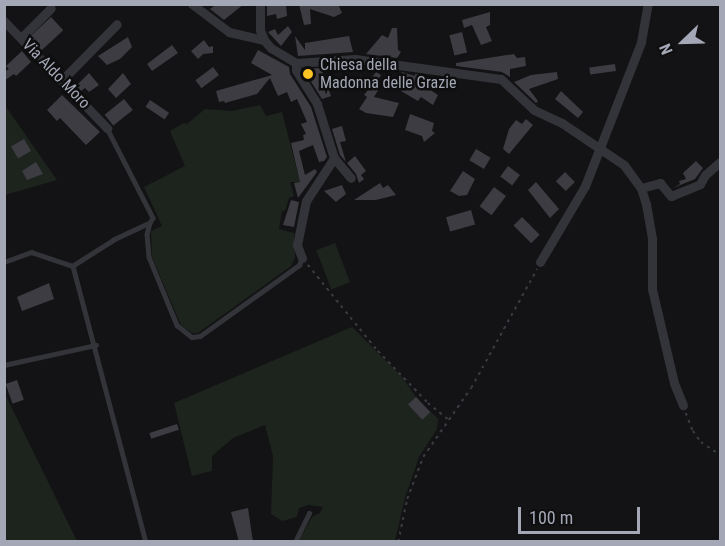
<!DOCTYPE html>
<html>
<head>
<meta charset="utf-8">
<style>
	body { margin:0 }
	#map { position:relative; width:725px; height:546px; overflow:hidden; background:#131214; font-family:"Roboto Condensed",sans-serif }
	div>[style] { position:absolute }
	.green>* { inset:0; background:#1d241e; transform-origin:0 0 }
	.building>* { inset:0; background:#3c3c42; transform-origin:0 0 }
	.path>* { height:1.5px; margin-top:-0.75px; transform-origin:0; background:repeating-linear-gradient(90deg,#393b41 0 3px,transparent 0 7.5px) }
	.lane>* { height:4.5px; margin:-2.25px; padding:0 2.25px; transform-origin:2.25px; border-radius:2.25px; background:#333439 }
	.street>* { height:9px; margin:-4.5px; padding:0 4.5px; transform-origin:4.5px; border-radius:4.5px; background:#333439 }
	.dots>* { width:16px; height:16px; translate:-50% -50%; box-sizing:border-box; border:3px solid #0e0e0f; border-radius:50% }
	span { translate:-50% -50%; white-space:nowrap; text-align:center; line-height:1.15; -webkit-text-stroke:5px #0e0e0f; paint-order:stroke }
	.poi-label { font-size:16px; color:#a3a7b6 }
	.left { translate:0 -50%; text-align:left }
	.street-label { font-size:16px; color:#a3a7b6 }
	.frame { position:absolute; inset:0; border:6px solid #a3a7b6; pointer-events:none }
	.north { position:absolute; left:653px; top:12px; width:60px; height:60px; -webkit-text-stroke:4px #0e0e0f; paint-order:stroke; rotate:247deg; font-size:16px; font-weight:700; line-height:24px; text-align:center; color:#a3a7b6 }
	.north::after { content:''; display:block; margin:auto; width:21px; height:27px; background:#a3a7b6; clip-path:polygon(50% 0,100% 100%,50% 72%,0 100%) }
	.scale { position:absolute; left:518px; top:507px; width:122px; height:27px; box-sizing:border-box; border:3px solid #a3a7b6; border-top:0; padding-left:8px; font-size:18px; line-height:21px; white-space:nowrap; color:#a3a7b6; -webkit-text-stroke:4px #0e0e0f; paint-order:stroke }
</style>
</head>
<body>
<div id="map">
	<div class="green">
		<div style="clip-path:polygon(4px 104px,57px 180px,5px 195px)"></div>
		<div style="clip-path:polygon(260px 105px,266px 116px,282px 112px,300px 182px,290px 182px,294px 196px,289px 198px,285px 211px,282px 211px,279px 229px,294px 233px,295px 258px,291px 266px,198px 333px,192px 333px,181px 325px,152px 257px,151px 231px,162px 226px,144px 187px,185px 166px,170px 131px,184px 123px,187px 124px,205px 109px,232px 111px)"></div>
		<div style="left:335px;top:243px;width:42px;height:20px;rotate:69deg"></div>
		<div style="clip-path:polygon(352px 327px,402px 377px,416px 397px,438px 419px,437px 429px,419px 457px,405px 498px,395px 541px,299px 541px,312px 517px,320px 513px,323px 507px,308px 505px,299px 508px,297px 517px,282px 521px,271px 514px,273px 456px,265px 425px,233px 438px,212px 456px,212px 471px,192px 476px,174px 403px)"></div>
		<div style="clip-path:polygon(4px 394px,5px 394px,77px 541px,5px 541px)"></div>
	</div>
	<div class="building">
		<div style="clip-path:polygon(217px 4px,244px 4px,224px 20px,210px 9px)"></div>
		<div style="clip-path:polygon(267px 4px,286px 4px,287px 16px,277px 19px,276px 14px,267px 16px)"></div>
		<div style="clip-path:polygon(299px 4px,338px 4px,342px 13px,334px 17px,310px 9px,311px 24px,304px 25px)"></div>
		<div style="clip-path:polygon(490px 12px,490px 25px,486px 27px,492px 41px,481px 45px,472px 25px,464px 28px,462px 20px)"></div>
		<div style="left:51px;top:17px;width:18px;height:30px;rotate:47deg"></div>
		<div style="clip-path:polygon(288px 26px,292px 32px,281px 46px,268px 32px,275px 29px,278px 35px)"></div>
		<div style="clip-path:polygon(392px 28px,397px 28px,398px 50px,401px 52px,397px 58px,366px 54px,382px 35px,388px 38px)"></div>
		<div style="left:462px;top:32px;width:21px;height:13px;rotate:76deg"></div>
		<div style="clip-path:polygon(295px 36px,305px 50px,305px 43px,349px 36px,353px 52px,298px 56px)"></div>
		<div style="clip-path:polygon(128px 37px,132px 47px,120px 59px,107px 65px,98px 56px)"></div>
		<div style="clip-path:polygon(204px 40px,209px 47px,213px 46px,213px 53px,203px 54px,198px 59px,191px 51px)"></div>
		<div style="clip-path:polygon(172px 45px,178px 53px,152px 71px,147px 64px)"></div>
		<div style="clip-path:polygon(258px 50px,289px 67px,290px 74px,311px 107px,327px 157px,324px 161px,319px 162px,313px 145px,299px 151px,305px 175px,315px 169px,317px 172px,298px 198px,294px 183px,300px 182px,291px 143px,304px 140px,303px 135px,306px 134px,301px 124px,307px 122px,297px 99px,291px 102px,287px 92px,278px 96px,270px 78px,257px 94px,225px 103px,224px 101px,219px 102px,216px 91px,272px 75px,251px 63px)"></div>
		<div style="clip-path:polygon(22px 51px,31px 62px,16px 76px,14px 74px,4px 81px,4px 72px,9px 69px,6px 66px)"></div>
		<div style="clip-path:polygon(514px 54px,517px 58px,525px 57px,526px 66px,510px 69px,510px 77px,502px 72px,456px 66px,456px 63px)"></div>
		<div style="left:615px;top:64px;width:7px;height:26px;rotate:82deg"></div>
		<div style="left:213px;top:67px;width:10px;height:22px;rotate:53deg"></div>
		<div style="clip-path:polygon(321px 68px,331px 96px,322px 99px,303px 69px)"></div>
		<div style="clip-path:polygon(376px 72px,381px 75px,374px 86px,380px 87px,374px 97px,399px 103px,393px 117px,366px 113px,359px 109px,367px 97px,364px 95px,368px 90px,357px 82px,361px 76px,369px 82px)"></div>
		<div style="clip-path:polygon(402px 72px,415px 76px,415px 74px,426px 76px,421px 84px,438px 95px,433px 105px,421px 97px,418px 101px,394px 87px)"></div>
		<div style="clip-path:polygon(557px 72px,558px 79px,529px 89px,538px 101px,536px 103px,514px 82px,531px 75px)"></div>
		<div style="clip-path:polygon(89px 73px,99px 85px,89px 92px,85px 88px,81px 91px,76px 86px)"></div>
		<div style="clip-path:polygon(123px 73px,131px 84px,116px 98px,108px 89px)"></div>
		<div style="clip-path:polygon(561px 91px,583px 112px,578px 118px,555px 99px)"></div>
		<div style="clip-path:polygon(62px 95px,100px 132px,86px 145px,60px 118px,57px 121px,47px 110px)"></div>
		<div style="left:124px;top:99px;width:14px;height:25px;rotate:51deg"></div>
		<div style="left:150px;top:100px;width:23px;height:8px;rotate:34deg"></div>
		<div style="clip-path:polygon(410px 114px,434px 123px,432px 131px,435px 133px,424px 142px,422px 136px,405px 130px)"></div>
		<div style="clip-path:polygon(526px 119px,533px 125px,509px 154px,503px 149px,509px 129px,516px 120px,522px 124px)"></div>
		<div style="clip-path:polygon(342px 126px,346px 141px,340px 142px,346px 162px,340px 155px,332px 129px)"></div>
		<div style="left:24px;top:139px;width:14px;height:15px;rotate:60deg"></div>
		<div style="left:476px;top:149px;width:17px;height:13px;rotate:31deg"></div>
		<div style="clip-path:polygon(355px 156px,366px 171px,361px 175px,364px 179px,359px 183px,356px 174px,347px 163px)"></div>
		<div style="clip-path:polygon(696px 161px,703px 168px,695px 179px,673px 188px,680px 184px,679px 181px,686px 179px,683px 173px)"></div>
		<div style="clip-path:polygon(36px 162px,43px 174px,27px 180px,22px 171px)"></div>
		<div style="left:508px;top:166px;width:15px;height:13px;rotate:37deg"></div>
		<div style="clip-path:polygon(463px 171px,475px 179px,467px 195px,459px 196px,450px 191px)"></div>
		<div style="left:565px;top:172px;width:14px;height:13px;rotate:45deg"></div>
		<div style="clip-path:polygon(536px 182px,559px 209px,550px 218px,528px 190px)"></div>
		<div style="clip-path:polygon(380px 183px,383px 188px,388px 185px,396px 195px,376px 200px,354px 200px)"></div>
		<div style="clip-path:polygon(342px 185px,346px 194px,336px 202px,324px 191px)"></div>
		<div style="left:494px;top:187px;width:15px;height:24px;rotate:37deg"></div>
		<div style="clip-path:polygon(291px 200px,299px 202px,294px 227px,283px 225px)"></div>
		<div style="left:471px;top:210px;width:15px;height:26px;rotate:74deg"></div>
		<div style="left:522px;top:217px;width:25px;height:12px;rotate:45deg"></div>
		<div style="clip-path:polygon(49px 283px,54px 299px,22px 311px,17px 297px)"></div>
		<div style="left:17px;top:380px;width:21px;height:12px;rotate:71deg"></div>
		<div style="left:416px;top:397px;width:21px;height:11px;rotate:47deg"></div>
		<div style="left:177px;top:424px;width:6px;height:29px;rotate:72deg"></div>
		<div style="clip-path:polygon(248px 508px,253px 542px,239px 542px,231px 512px)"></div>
	</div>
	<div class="path">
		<div style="left:308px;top:265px;width:111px;rotate:50.9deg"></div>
		<div style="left:378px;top:351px;width:72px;rotate:46.1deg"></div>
		<div style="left:428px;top:403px;width:26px;rotate:39deg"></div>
		<div style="left:686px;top:413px;width:19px;rotate:69deg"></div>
		<div style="left:693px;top:431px;width:14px;rotate:54deg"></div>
		<div style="left:701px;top:442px;width:23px;rotate:34deg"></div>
		<div style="left:398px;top:542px;width:44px;rotate:-78.2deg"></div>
		<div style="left:407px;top:499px;width:45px;rotate:-69.1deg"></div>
		<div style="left:423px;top:457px;width:84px;rotate:-55.2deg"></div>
		<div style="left:471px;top:388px;width:136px;rotate:-61deg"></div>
	</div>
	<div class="lane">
		<div style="left:107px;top:128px;width:101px;rotate:62.9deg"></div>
		<div style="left:153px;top:218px;width:6px;rotate:121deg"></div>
		<div style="left:150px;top:223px;width:40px;rotate:155deg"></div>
		<div style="left:114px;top:240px;width:49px;rotate:147.6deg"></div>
		<div style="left:73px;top:266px;width:285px;rotate:75.2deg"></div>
		<div style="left:150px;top:223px;width:11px;rotate:105deg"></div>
		<div style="left:147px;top:234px;width:23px;rotate:85deg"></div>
		<div style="left:149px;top:257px;width:74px;rotate:67.6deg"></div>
		<div style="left:177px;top:325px;width:19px;rotate:39deg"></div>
		<div style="left:192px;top:337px;width:8px;rotate:-7deg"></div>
		<div style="left:200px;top:336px;width:122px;rotate:-35.6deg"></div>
		<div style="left:299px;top:265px;width:8px;rotate:-67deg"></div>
		<div style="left:4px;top:262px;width:29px;rotate:-20deg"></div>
		<div style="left:31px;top:252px;width:44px;rotate:18.4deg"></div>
		<div style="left:4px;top:365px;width:94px;rotate:-12.3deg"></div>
		<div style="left:295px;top:542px;width:32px;rotate:-64deg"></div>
	</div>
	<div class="street">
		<div style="left:192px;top:4px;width:46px;rotate:37.1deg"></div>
		<div style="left:229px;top:32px;width:36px;rotate:13deg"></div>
		<div style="left:260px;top:4px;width:26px;rotate:90deg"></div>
		<div style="left:260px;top:30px;width:11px;rotate:68deg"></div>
		<div style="left:264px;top:40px;width:11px;rotate:49deg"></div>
		<div style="left:271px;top:48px;width:29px;rotate:31deg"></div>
		<div style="left:296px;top:63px;width:59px;rotate:-3.9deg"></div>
		<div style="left:355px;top:59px;width:147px;rotate:7.8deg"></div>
		<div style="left:501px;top:79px;width:45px;rotate:43.2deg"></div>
		<div style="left:534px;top:110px;width:31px;rotate:25deg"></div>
		<div style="left:562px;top:123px;width:75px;rotate:34.1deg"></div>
		<div style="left:624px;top:165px;width:29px;rotate:54deg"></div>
		<div style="left:641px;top:188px;width:17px;rotate:73deg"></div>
		<div style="left:646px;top:204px;width:36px;rotate:80deg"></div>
		<div style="left:652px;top:239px;width:50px;rotate:90deg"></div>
		<div style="left:652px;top:289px;width:97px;rotate:76.8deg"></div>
		<div style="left:674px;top:383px;width:24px;rotate:68deg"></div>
		<div style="left:4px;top:21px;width:149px;rotate:46.1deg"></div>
		<div style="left:21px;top:38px;width:42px;rotate:-45deg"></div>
		<div style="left:296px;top:63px;width:7px;rotate:90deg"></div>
		<div style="left:296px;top:70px;width:40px;rotate:58deg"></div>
		<div style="left:317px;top:104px;width:57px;rotate:72.5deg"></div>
		<div style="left:334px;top:158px;width:51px;rotate:123.1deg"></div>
		<div style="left:306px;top:201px;width:45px;rotate:101.6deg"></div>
		<div style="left:297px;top:245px;width:14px;rotate:69deg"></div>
		<div style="left:62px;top:80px;width:78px;rotate:-45.5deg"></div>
		<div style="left:334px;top:158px;width:26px;rotate:50deg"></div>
		<div style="left:641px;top:188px;width:20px;rotate:-15deg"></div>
		<div style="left:660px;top:183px;width:17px;rotate:50deg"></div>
		<div style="left:671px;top:196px;width:31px;rotate:-22deg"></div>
		<div style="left:700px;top:184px;width:10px;rotate:-61deg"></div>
		<div style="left:705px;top:175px;width:20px;rotate:-41deg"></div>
		<div style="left:540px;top:262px;width:88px;rotate:-59.4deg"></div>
		<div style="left:585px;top:186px;width:155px;rotate:-68.7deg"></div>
		<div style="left:641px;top:42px;width:39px;rotate:-80deg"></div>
	</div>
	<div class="dots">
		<div style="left:308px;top:74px;background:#fbc324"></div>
	</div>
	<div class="poi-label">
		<span class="left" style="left:320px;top:74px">Chiesa della<br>Madonna delle Grazie</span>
	</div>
	<div class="street-label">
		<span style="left:56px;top:74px;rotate:46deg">Via Aldo Moro</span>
	</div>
	<div class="frame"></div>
	<div class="north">N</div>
	<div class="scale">100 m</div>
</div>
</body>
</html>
